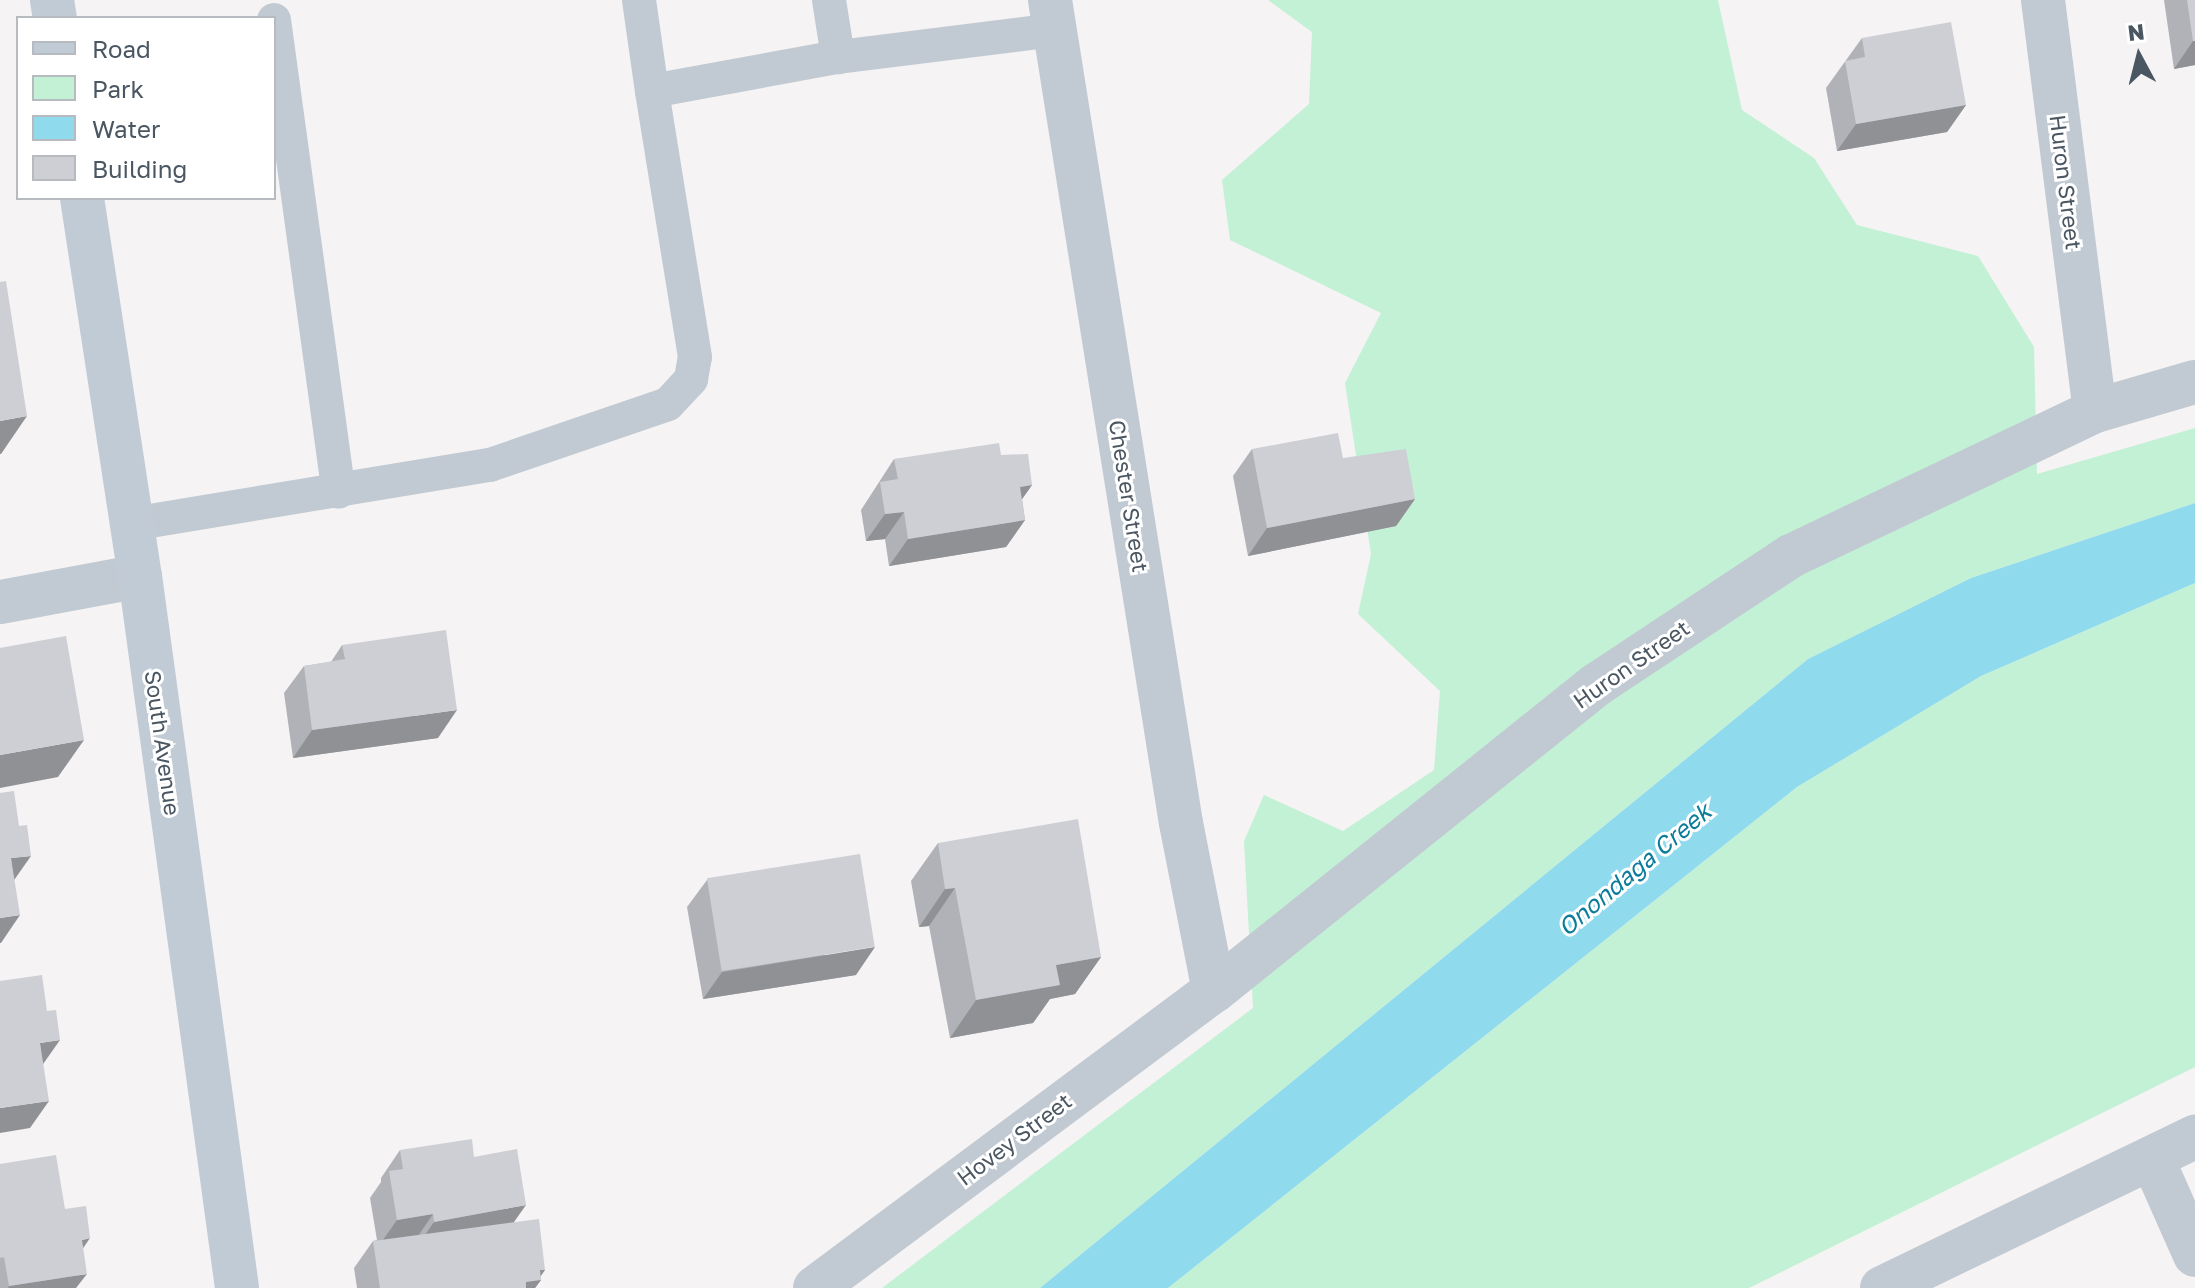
<!DOCTYPE html>
<html>
<head>
<meta charset="utf-8">
<style>
	body { margin:0 }
	#map { position:relative; width:2195px; height:1288px; overflow:hidden; background:#f5f3f3; font-family:"Golos Text",sans-serif }
	div>[style] { position:absolute }
	.green>* { inset:0; background:#c3f1d5 }
	.water>* { inset:0; background:#90daee }
	.service>* { height:34px; margin:-17px; padding:0 17px; transform-origin:17px; border-radius:17px; background:#c1cad2 }
	.minor>* { height:44px; margin:-22px; padding:0 22px; transform-origin:22px; border-radius:22px; background:#c1cad2 }
	.secondary>* { height:44px; margin:-22px; padding:0 22px; transform-origin:22px; border-radius:22px; background:#c1cbd6 }
	.wall>* { inset:0; background:#b0b2b7 }
	.shaded-wall>* { inset:0; background:#909195 }
	.building>* { inset:0; background:#cdcfd5; transform-origin:0 0 }
	span { translate:-50% -50%; white-space:nowrap; text-align:center; line-height:1.15; -webkit-text-stroke:6px #fff; paint-order:stroke }
	.street-label { font-size:22px; color:#4a5661 }
	.water-label { font-size:24px; color:#0c7c9b; font-style:italic }
	.legend { position:absolute; left:16px; top:16px; width:260px; height:184px; box-sizing:border-box; background:#fff; border:2px solid #b7bbc0; margin:0; padding:10px 14px; list-style:none; font-size:24px; color:#4a5661 }
	.legend li { display:flex; align-items:center; gap:16px; height:40px }
	.legend b { width:40px; border:2px solid #b7bbc0 }
	.north { position:absolute; left:2099px; top:16px; width:80px; height:80px; -webkit-text-stroke:6px #fff; paint-order:stroke; rotate:353deg; font-size:22px; font-weight:700; line-height:32px; text-align:center; color:#4a5661 }
	.north::after { content:''; display:block; margin:auto; width:28px; height:36px; background:#4a5661; clip-path:polygon(50% 0,100% 100%,50% 72%,0 100%) }
</style>
</head>
<body>
<div id="map">
	<div class="green">
		<div style="clip-path:polygon(1268px 0,1718px 0,1742px 110px,1814px 158px,1857px 225px,1978px 256px,2034px 347px,2037px 474px,2195px 428px,2195px 503px,1971px 578px,1808px 659px,1040px 1288px,882px 1288px,1253px 1008px,1244px 841px,1264px 795px,1343px 831px,1434px 770px,1440px 691px,1358px 614px,1371px 554px,1345px 383px,1381px 313px,1230px 240px,1222px 180px,1309px 104px,1312px 32px)"></div>
		<div style="clip-path:polygon(2195px 583px,2195px 1067px,1749px 1288px,1168px 1288px,1797px 787px,1981px 676px)"></div>
	</div>
	<div class="water">
		<div style="clip-path:polygon(2195px 503px,2195px 583px,1981px 676px,1797px 787px,1168px 1288px,1040px 1288px,1808px 659px,1971px 578px)"></div>
	</div>
	<div class="service">
		<div style="left:639px;top:0;width:92px;rotate:81.9deg"></div>
		<div style="left:829px;top:0;width:58px;rotate:81deg"></div>
		<div style="left:838px;top:57px;width:219px;rotate:-7.1deg"></div>
		<div style="left:274px;top:20px;width:476px;rotate:82.2deg"></div>
		<div style="left:132px;top:524px;width:363px;rotate:-9.4deg"></div>
		<div style="left:490px;top:465px;width:188px;rotate:-18.9deg"></div>
		<div style="left:668px;top:404px;width:34px;rotate:-47deg"></div>
		<div style="left:691px;top:379px;width:22px;rotate:-80deg"></div>
		<div style="left:695px;top:357px;width:269px;rotate:-99.2deg"></div>
		<div style="left:652px;top:91px;width:189px;rotate:-10.4deg"></div>
	</div>
	<div class="minor">
		<div style="left:1050px;top:0;width:833px;rotate:80.96deg"></div>
		<div style="left:1181px;top:823px;width:171px;rotate:78.9deg"></div>
		<div style="left:2043px;top:0;width:414px;rotate:82.8deg"></div>
		<div style="left:0;top:602px;width:142px;rotate:-10.5deg"></div>
		<div style="left:2152px;top:1158px;width:106px;rotate:66.1deg"></div>
		<div style="left:815px;top:1288px;width:497px;rotate:-36.7deg"></div>
		<div style="left:1214px;top:991px;width:489px;rotate:-38.7deg"></div>
		<div style="left:1596px;top:685px;width:234px;rotate:-33.5deg"></div>
		<div style="left:1791px;top:556px;width:337px;rotate:-25.5deg"></div>
		<div style="left:2095px;top:411px;width:104px;rotate:-16.2deg"></div>
		<div style="left:1882px;top:1288px;width:348px;rotate:-25.8deg"></div>
	</div>
	<div class="secondary">
		<div style="left:52px;top:0;width:18px;rotate:81deg"></div>
		<div style="left:82px;top:198px;width:382px;rotate:81.3deg"></div>
		<div style="left:140px;top:576px;width:719px;rotate:82.24deg"></div>
	</div>
	<div class="wall">
		<div style="clip-path:polygon(2164px 0,2195px 0,2195px 65px,2174px 69px)"></div>
		<div style="clip-path:polygon(1862px 38px,1966px 105px,1947px 132px,1837px 151px,1826px 88px)"></div>
		<div style="clip-path:polygon(1252px 449px,1343px 458px,1415px 499px,1396px 526px,1248px 556px,1233px 476px)"></div>
		<div style="clip-path:polygon(1001px 455px,1032px 485px,1022px 499px,1025px 520px,1006px 547px,889px 566px,885px 539px,866px 541px,861px 510px,894px 459px)"></div>
		<div style="clip-path:polygon(342px 645px,438px 738px,293px 758px,284px 693px,304px 666px,331px 662px)"></div>
		<div style="clip-path:polygon(938px 843px,1101px 957px,1075px 994px,1050px 999px,1033px 1023px,950px 1038px,929px 926px,919px 927px,911px 881px)"></div>
		<div style="clip-path:polygon(707px 880px,856px 975px,703px 999px,687px 907px)"></div>
		<div style="clip-path:polygon(400px 1150px,474px 1157px,514px 1222px,545px 1270px,540px 1276px,541px 1280px,535px 1288px,357px 1288px,354px 1268px,373px 1241px,377px 1240px,370px 1198px,381px 1182px,381px 1178px)"></div>
		<div style="clip-path:polygon(0 1164px,65px 1209px,83px 1249px,76px 1288px,0 1288px)"></div>
	</div>
	<div class="shaded-wall">
		<div style="clip-path:polygon(2193px 41px,2195px 41px,2195px 65px,2174px 69px)"></div>
		<div style="clip-path:polygon(1966px 105px,1947px 132px,1837px 151px,1856px 124px)"></div>
		<div style="clip-path:polygon(27px 416px,1px 454px,0 454px,0 421px)"></div>
		<div style="clip-path:polygon(1032px 485px,1013px 512px,1020px 487px)"></div>
		<div style="clip-path:polygon(1415px 499px,1396px 526px,1248px 556px,1267px 528px)"></div>
		<div style="clip-path:polygon(904px 512px,885px 539px,866px 541px,885px 514px)"></div>
		<div style="clip-path:polygon(1025px 520px,1006px 547px,889px 566px,908px 539px)"></div>
		<div style="clip-path:polygon(457px 710px,438px 738px,293px 758px,312px 730px)"></div>
		<div style="clip-path:polygon(84px 740px,58px 777px,0 788px,0 755px)"></div>
		<div style="clip-path:polygon(31px 856px,12px 883px,11px 858px)"></div>
		<div style="clip-path:polygon(955px 888px,929px 926px,919px 927px,945px 889px)"></div>
		<div style="clip-path:polygon(20px 915px,1px 943px,0 943px,0 918px)"></div>
		<div style="clip-path:polygon(875px 947px,856px 975px,703px 999px,722px 972px)"></div>
		<div style="clip-path:polygon(1101px 957px,1075px 994px,1050px 999px,1033px 1023px,950px 1038px,976px 1000px,1056px 965px)"></div>
		<div style="clip-path:polygon(60px 1040px,41px 1067px,40px 1043px)"></div>
		<div style="clip-path:polygon(49px 1101px,30px 1128px,0 1133px,0 1108px)"></div>
		<div style="clip-path:polygon(526px 1205px,507px 1232px,415px 1249px,434px 1222px)"></div>
		<div style="clip-path:polygon(433px 1214px,414px 1242px,378px 1247px,397px 1220px)"></div>
		<div style="clip-path:polygon(90px 1238px,71px 1266px,82px 1240px)"></div>
		<div style="clip-path:polygon(540px 1270px,545px 1270px,538px 1280px,541px 1280px,535px 1288px,521px 1288px,526px 1282px)"></div>
		<div style="clip-path:polygon(87px 1274px,76px 1288px,8px 1288px,9px 1286px)"></div>
	</div>
	<div class="building">
		<div style="clip-path:polygon(2187px 0,2195px 0,2195px 41px,2193px 41px)"></div>
		<div style="clip-path:polygon(1951px 22px,1966px 105px,1856px 124px,1845px 61px,1865px 57px,1862px 38px)"></div>
		<div style="clip-path:polygon(6px 281px,27px 416px,0 421px,0 282px)"></div>
		<div style="clip-path:polygon(1338px 433px,1343px 458px,1406px 449px,1415px 499px,1267px 528px,1252px 449px)"></div>
		<div style="clip-path:polygon(999px 443px,1001px 455px,1028px 454px,1032px 485px,1020px 487px,1025px 520px,908px 539px,904px 512px,885px 514px,880px 482px,898px 479px,894px 459px)"></div>
		<div style="clip-path:polygon(446px 630px,457px 710px,312px 730px,304px 666px,345px 659px,342px 645px)"></div>
		<div style="clip-path:polygon(66px 636px,84px 740px,0 755px,0 648px)"></div>
		<div style="clip-path:polygon(14px 791px,19px 826px,27px 825px,31px 856px,11px 858px,20px 915px,0 918px,0 793px)"></div>
		<div style="clip-path:polygon(1078px 819px,1101px 957px,1056px 965px,1060px 985px,976px 1000px,955px 888px,945px 889px,938px 843px)"></div>
		<div style="left:860px;top:854px;width:94px;height:155px;rotate:81deg"></div>
		<div style="clip-path:polygon(42px 975px,47px 1011px,56px 1010px,60px 1040px,40px 1043px,49px 1101px,0 1108px,0 981px)"></div>
		<div style="clip-path:polygon(472px 1139px,474px 1157px,517px 1149px,526px 1205px,434px 1222px,433px 1214px,397px 1220px,389px 1171px,403px 1169px,400px 1150px)"></div>
		<div style="clip-path:polygon(56px 1155px,65px 1209px,86px 1206px,90px 1238px,82px 1240px,87px 1274px,9px 1286px,4px 1257px,0 1258px,0 1164px)"></div>
		<div style="clip-path:polygon(539px 1219px,545px 1270px,540px 1270px,541px 1280px,526px 1282px,526px 1288px,380px 1288px,373px 1241px)"></div>
	</div>
	<div class="street-label">
		<span style="left:2066px;top:182px;rotate:83deg">Huron Street</span>
		<span style="left:1129px;top:496px;rotate:81deg">Chester Street</span>
		<span style="left:1631px;top:664px;rotate:-35deg">Huron Street</span>
		<span style="left:163px;top:743px;rotate:82deg">South Avenue</span>
		<span style="left:1014px;top:1139px;rotate:-37deg">Hovey Street</span>
	</div>
	<div class="water-label">
		<span style="left:1634px;top:869px;rotate:-40deg">Onondaga Creek</span>
	</div>
	<ul class="legend">
	<li><b style="height:10px;background:#c1cbd6"></b>Road</li>
	<li><b style="height:22px;background:#c3f1d5"></b>Park</li>
	<li><b style="height:22px;background:#90daee"></b>Water</li>
	<li><b style="height:22px;background:#cdcfd5"></b>Building</li>
	</ul>
	<div class="north">N</div>
</div>
</body>
</html>
